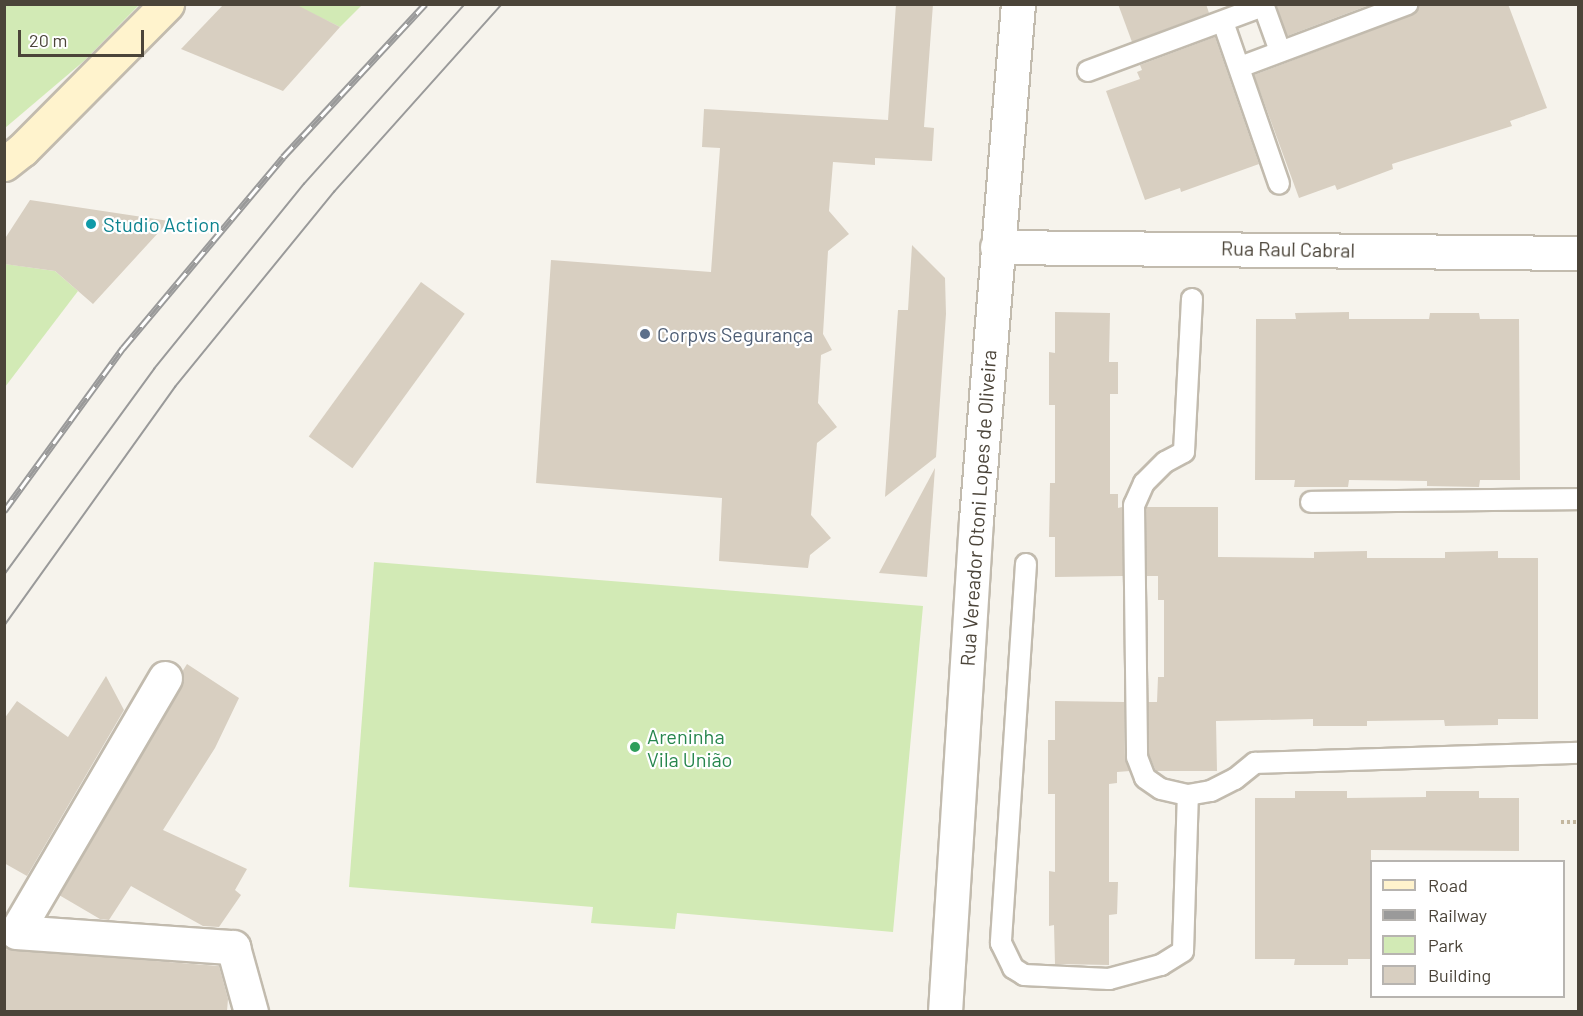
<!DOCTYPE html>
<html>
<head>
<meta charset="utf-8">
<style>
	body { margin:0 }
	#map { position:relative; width:1583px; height:1016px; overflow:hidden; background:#f6f3ec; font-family:Barlow,sans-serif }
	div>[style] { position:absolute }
	.green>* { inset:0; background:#d2eab5 }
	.building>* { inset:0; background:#d8cfc1; transform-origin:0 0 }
	.path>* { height:4px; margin-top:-2px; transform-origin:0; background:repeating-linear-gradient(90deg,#c4b79f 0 3px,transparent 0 6px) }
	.roads { filter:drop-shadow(2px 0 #c2bbae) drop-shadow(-2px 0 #c2bbae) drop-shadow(0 2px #c2bbae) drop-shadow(0 -2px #c2bbae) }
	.lane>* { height:20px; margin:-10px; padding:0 10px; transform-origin:10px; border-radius:10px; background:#fff }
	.street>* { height:33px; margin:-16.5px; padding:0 16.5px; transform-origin:16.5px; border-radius:16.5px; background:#fff }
	.secondary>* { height:33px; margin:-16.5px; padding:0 16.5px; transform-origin:16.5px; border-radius:16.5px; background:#fff3cd }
	.tram>* { height:1.5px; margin:-0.75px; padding:0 0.75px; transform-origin:0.75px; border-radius:0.75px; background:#9a9a9a }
	.rail>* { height:7px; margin-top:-3.5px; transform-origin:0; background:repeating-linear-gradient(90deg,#fff 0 14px,#9a9a9a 0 28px); box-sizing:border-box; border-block:2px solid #9a9a9a }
	.dots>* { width:16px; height:16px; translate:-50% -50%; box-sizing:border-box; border:3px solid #fff; border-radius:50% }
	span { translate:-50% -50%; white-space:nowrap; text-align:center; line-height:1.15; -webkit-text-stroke:4.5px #fff; paint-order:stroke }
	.culture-label { font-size:20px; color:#0d838f }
	.left { translate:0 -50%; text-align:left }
	.street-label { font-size:20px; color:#4b4439 }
	.service-label { font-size:20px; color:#4e5e75 }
	.leisure-label { font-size:20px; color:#27864d }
	.frame { position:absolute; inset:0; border:6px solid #4b4439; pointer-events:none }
	.legend { position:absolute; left:1370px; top:860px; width:195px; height:138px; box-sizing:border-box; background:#fff; border:2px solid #b7b4b0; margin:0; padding:8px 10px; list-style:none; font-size:18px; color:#4b4439 }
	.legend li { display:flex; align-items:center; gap:12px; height:30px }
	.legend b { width:30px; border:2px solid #b7b4b0 }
	.scale { position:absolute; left:18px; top:30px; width:126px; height:27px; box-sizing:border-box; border:3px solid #4b4439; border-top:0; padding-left:8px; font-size:18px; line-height:21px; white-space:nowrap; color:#4b4439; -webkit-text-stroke:4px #fff; paint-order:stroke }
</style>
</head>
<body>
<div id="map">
	<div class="green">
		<div style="clip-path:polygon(5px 4px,139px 4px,139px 5px,84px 61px,5px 128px)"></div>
		<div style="clip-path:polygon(295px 5px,362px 5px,340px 27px)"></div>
		<div style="clip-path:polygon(5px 264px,55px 271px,78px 291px,5px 387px)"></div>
		<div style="clip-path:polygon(374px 562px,923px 606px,893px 932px,677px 913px,675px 929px,591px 923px,593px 907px,349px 887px)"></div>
	</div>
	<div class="building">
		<div style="clip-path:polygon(224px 4px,295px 4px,340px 27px,283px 91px,181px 49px)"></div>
		<div style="clip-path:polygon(896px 4px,933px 4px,924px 127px,934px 128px,932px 161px,875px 158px,875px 165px,833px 162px,829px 211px,849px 234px,828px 251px,823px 334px,832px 350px,821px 355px,818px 403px,837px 427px,817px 443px,811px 515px,831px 538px,810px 555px,808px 568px,719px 561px,722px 498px,536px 483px,551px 260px,711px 272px,720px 148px,702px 147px,704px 109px,888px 120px)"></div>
		<div style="clip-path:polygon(1118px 4px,1206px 4px,1209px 13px,1132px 42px)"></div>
		<div style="clip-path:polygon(1276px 4px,1372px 4px,1287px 36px)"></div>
		<div style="clip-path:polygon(1420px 4px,1508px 4px,1547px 108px,1510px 121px,1512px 126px,1392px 164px,1393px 169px,1337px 190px,1335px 185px,1299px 198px,1254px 75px,1412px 15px)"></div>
		<div style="clip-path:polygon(1215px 37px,1259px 164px,1181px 192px,1180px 188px,1145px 200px,1106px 91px,1140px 79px,1137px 72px,1142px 70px,1140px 65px)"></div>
		<div style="clip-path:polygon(30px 200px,169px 221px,93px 304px,55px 271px,4px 264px,4px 240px)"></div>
		<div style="clip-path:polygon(912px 245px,945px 278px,946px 314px,936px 457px,885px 497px,898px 310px,908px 310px)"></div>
		<div style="left:421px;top:282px;width:54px;height:191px;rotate:36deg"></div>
		<div style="clip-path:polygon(1055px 312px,1110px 313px,1109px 362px,1118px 362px,1118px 394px,1110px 394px,1110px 494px,1118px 494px,1118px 508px,1122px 507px,1123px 576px,1055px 577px,1055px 537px,1049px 537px,1050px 483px,1055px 483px,1055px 405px,1049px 405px,1049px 352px,1055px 353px)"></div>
		<div style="clip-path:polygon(1349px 312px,1349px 319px,1429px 319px,1430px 313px,1479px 313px,1480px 319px,1519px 319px,1520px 480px,1480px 480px,1479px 487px,1427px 486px,1427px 481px,1349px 480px,1348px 487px,1294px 487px,1295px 480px,1255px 480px,1256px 319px,1296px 319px,1295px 313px)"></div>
		<div style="clip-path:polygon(935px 468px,927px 577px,879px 573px)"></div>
		<div style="clip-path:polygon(1146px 507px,1218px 507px,1218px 557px,1314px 558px,1314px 552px,1367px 551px,1367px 558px,1445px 558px,1445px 552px,1498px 551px,1498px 558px,1538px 558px,1538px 719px,1498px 719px,1498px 725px,1445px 726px,1444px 720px,1367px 721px,1367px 726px,1313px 726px,1313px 719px,1216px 721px,1217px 771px,1156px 771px,1149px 755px,1148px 702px,1157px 702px,1158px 677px,1164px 677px,1164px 600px,1158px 600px,1158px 576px,1147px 576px)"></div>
		<div style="clip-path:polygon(187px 664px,239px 698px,215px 748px,163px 830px,247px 869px,235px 890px,241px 895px,219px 927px,203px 926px,131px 886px,109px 920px,100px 919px,59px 895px,181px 687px,182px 672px)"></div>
		<div style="clip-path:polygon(106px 676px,124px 710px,27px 876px,4px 863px,4px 719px,17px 701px,68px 737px)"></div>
		<div style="clip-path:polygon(1055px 701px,1124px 702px,1125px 757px,1130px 771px,1117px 772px,1117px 783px,1109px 784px,1109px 882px,1118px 882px,1117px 914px,1109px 915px,1109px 965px,1055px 964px,1054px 925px,1049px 926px,1049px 871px,1055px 872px,1055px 794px,1048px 794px,1048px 740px,1055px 740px)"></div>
		<div style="clip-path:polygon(1295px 791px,1347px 791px,1347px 798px,1426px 797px,1426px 791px,1479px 791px,1479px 798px,1519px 798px,1519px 851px,1371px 850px,1371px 959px,1348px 959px,1348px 965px,1294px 965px,1295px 959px,1255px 959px,1255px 798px,1295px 798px)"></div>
		<div style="clip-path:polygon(4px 949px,219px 966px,228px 999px,227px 1011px,4px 1011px)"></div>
	</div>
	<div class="path">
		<div style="left:1561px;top:822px;width:17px"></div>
	</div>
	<div class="roads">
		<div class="lane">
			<div style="left:1263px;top:4px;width:50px;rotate:70.1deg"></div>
			<div style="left:1223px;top:22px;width:171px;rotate:70.9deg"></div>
			<div style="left:1240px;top:67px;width:179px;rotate:-20.6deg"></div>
			<div style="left:1088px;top:71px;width:187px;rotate:-20.4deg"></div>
			<div style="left:1192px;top:299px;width:153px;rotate:93deg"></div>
			<div style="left:1184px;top:452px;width:21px;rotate:152deg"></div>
			<div style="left:1165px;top:462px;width:30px;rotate:135deg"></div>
			<div style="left:1144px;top:483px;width:24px;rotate:114deg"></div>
			<div style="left:1134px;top:505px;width:252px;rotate:89.3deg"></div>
			<div style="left:1137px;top:757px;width:22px;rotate:69deg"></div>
			<div style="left:1145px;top:778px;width:19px;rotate:35deg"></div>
			<div style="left:1161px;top:789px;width:28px;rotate:13deg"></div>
			<div style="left:1188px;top:795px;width:23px;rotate:-10deg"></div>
			<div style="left:1211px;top:791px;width:27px;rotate:-27deg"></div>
			<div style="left:1235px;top:779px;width:26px;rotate:-39deg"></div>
			<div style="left:1255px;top:763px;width:323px;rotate:-1.8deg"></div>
			<div style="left:1311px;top:502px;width:267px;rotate:-0.6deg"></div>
			<div style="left:1026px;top:564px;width:380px;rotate:93.8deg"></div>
			<div style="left:1001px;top:943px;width:28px;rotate:64deg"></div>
			<div style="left:1013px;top:968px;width:13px;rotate:32deg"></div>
			<div style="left:1024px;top:975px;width:85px;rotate:2.7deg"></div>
			<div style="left:1109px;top:979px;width:54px;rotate:-15.1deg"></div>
			<div style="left:1161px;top:965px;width:26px;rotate:-32deg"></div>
			<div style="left:1183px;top:951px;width:156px;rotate:-88.2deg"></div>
		</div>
		<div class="street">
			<div style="left:997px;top:247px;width:581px;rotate:0.59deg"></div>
			<div style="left:165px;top:678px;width:294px;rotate:120.4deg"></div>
			<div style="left:16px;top:932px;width:218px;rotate:4deg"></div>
			<div style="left:233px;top:947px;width:67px;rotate:74.5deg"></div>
			<div style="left:945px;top:1012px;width:493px;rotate:-86.4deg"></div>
			<div style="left:976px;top:520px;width:518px;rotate:-85.35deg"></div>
		</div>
		<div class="secondary">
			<div style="left:4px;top:164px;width:23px;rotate:-38deg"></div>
			<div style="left:22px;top:150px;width:206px;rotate:-45.2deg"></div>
		</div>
	</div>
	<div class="tram">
		<div style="left:4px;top:575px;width:255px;rotate:-53.9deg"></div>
		<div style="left:154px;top:369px;width:238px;rotate:-51deg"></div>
		<div style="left:304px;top:184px;width:241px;rotate:-48.2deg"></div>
		<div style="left:4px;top:626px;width:294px;rotate:-54.4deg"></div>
		<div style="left:175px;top:387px;width:252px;rotate:-50.8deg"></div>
		<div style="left:334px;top:192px;width:252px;rotate:-48.2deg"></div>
	</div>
	<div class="rail">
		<div style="left:4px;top:511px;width:202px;rotate:-53.9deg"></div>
		<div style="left:123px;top:348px;width:249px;rotate:-50deg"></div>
		<div style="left:283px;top:157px;width:209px;rotate:-47.1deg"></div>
	</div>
	<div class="dots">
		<div style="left:91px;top:224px;background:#0f9aa8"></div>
		<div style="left:645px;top:334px;background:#5c6f8a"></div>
		<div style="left:635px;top:747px;background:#2e9e5b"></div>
	</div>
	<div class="culture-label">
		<span class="left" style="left:103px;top:224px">Studio Action</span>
	</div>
	<div class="street-label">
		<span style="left:1288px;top:249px;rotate:1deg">Rua Raul Cabral</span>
		<span style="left:978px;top:508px;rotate:-86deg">Rua Vereador Otoni Lopes de Oliveira</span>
	</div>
	<div class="service-label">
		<span class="left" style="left:657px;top:334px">Corpvs Segurança</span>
	</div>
	<div class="leisure-label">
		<span class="left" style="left:647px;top:748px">Areninha<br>Vila União</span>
	</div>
	<div class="frame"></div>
	<ul class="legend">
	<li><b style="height:8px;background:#fff3cd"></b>Road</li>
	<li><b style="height:8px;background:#9a9a9a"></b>Railway</li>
	<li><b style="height:16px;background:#d2eab5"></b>Park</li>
	<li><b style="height:16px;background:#d8cfc1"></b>Building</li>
	</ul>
	<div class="scale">20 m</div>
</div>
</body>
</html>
